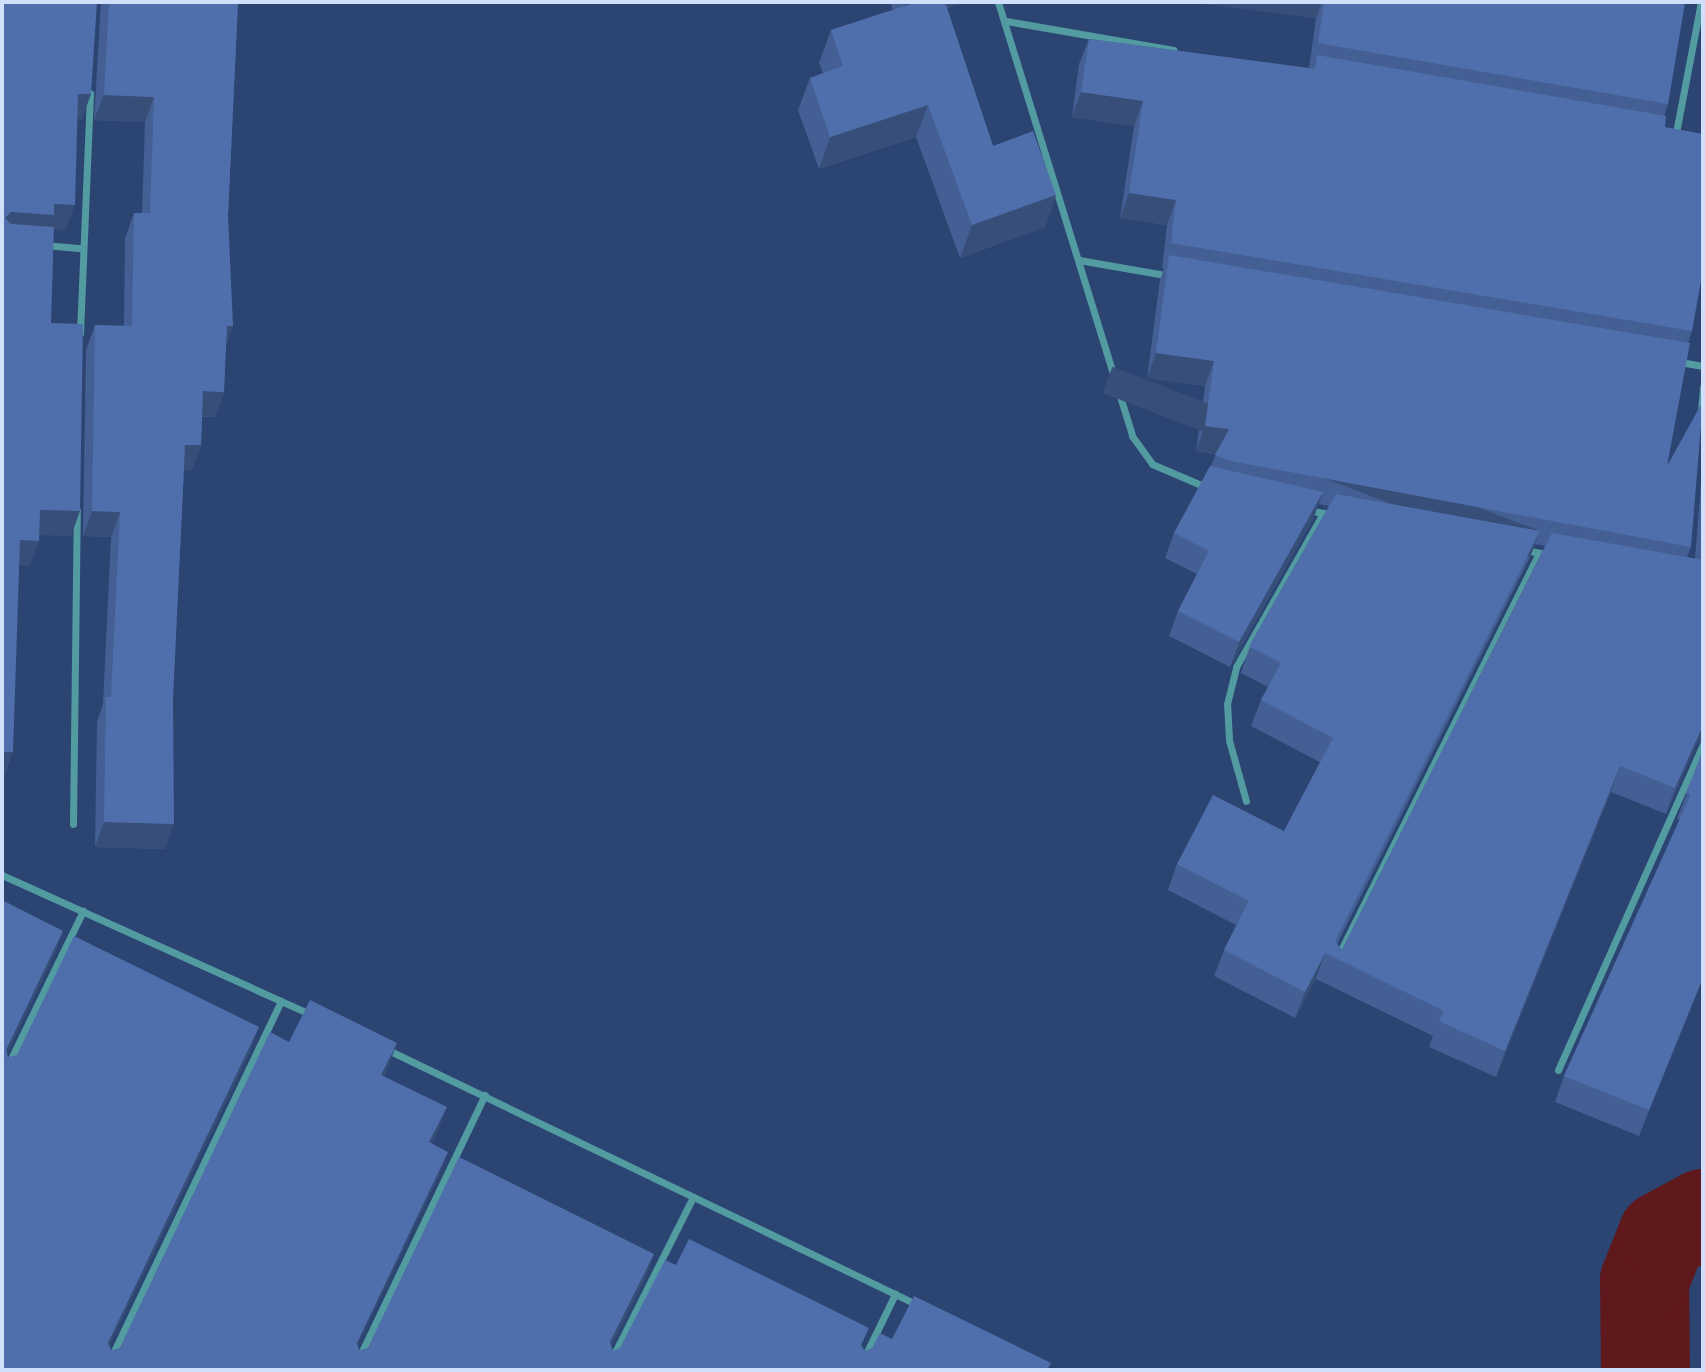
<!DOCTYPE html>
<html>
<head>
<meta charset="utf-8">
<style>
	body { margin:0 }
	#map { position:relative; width:1705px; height:1372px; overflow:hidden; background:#2c4472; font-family:Raleway,sans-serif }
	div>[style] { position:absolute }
	.river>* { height:89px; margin:-44.5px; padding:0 44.5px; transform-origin:44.5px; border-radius:44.5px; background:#5f181b }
	.minor>* { height:7px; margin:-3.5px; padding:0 3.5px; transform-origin:3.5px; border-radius:3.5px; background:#529ba1 }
	.wall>* { inset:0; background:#445f94 }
	.shaded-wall>* { inset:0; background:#374e78; transform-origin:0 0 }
	.building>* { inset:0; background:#4f6fac }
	span { translate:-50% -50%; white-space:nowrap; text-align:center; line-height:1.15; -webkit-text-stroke:5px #223966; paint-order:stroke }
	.frame { position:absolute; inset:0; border:4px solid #d0dffb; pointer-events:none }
</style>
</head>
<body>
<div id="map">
	<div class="river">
		<div style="left:1645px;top:1370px;width:90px;rotate:-90.6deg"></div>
		<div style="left:1644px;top:1280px;width:48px;rotate:-68.2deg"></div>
		<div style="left:1662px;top:1235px;width:47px;rotate:-28.2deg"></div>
	</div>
	<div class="minor">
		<div style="left:998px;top:2px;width:454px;rotate:72.8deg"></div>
		<div style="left:1132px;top:436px;width:34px;rotate:54deg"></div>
		<div style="left:1152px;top:464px;width:61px;rotate:23.2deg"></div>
		<div style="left:1006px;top:21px;width:170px;rotate:9.8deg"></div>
		<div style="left:1675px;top:138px;width:138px;rotate:-79.2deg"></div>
		<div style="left:44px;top:245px;width:37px;rotate:5deg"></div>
		<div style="left:1079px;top:260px;width:93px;rotate:9.9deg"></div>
		<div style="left:80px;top:333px;width:240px;rotate:-87.6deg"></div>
		<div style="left:1680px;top:362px;width:23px;rotate:10deg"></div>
		<div style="left:1701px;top:411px;width:24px;rotate:-85deg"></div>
		<div style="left:1308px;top:510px;width:26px;rotate:11deg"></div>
		<div style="left:1525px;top:550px;width:26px;rotate:11deg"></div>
		<div style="left:1246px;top:801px;width:63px;rotate:-105.6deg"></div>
		<div style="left:1229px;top:740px;width:36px;rotate:-93deg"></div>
		<div style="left:1227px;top:704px;width:38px;rotate:-76deg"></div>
		<div style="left:1236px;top:667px;width:177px;rotate:-60.5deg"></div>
		<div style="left:73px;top:824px;width:314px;rotate:-89.3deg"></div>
		<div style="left:2px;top:875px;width:338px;rotate:24.3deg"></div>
		<div style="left:1338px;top:956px;width:450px;rotate:-63.5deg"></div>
		<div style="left:388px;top:1050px;width:590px;rotate:25.7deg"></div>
		<div style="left:1558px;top:1070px;width:356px;rotate:-66deg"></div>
		<div style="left:2px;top:1077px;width:185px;rotate:-64deg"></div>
		<div style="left:105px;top:1370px;width:409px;rotate:-64.5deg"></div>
		<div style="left:353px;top:1370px;width:305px;rotate:-64.4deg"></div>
		<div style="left:606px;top:1370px;width:194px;rotate:-63.3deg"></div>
		<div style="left:858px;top:1370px;width:85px;rotate:-64deg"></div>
	</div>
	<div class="wall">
		<div style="clip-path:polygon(101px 2px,238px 2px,228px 215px,224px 392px,215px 417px,202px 417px,201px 445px,192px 470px,184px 470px,165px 849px,95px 847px,97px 722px,103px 704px,111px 537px,83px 536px,86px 350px,95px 325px,124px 326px,125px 238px,134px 213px,142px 213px,145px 122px,94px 120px)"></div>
		<div style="clip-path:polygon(890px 2px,965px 2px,947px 8px,993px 146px,1056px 195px,1045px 227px,960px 258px,916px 137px,819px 169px,798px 110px,810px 78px,823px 73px,819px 63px,831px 30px,893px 10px)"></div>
		<div style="clip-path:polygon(evenodd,1190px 2px,1685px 2px,1668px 104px,1664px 116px,1665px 127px,1692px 331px,1688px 343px,1667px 466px,1691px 547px,1687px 557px,1695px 559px,1703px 458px,1703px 742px,1697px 743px,1666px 814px,1611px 792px,1496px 1077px,1429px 1047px,1433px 1036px,1316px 979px,1295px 1018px,1214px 976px,1224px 950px,1236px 925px,1168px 890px,1177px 864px,1284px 831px,1320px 762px,1251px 726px,1261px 700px,1268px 687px,1241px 673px,1251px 643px,1329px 506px,1318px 504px,1314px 517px,1230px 667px,1169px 636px,1178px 611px,1197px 574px,1165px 558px,1174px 533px,1211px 466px,1216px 454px,1196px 451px,1205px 386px,1147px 378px,1160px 280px,1164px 268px,1162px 268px,1167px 225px,1120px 218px,1134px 126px,1072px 117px,1079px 64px,1089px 39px,1309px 68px,1316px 18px,1190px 2px,1535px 544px,1545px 546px,1342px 950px,1337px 944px,1530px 557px,1535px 544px)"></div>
		<div style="clip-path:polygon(1703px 750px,1703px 979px,1639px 1136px,1555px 1102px,1564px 1076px,1680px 820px,1677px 819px)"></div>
	</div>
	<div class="shaded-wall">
		<div style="clip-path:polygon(906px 2px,965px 2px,898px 24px)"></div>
		<div style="clip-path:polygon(1190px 2px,1322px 2px,1316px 18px)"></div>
		<div style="clip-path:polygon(1081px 92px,1143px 101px,1134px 126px,1072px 117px)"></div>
		<div style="clip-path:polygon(78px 94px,91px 94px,82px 119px,69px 119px)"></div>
		<div style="clip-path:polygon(104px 95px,154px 97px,145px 122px,94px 120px)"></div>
		<div style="clip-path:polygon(928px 105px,916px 137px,819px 169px,830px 137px)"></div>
		<div style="clip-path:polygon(1129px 193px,1176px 200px,1167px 225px,1120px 218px)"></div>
		<div style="clip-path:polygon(1056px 195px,1045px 227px,960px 258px,972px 225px)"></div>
		<div style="clip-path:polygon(54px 204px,75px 205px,66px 230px,49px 229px,2px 238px,5px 218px,11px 212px)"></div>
		<div style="clip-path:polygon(227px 326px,233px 326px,224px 351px)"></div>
		<div style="clip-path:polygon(1156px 353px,1214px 361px,1205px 386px,1147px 378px)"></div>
		<div style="clip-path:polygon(203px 391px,224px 392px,215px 417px,194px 416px)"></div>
		<div style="clip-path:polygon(1205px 426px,1229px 429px,1220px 454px,1196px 451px)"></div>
		<div style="clip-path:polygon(185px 445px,201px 445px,192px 470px,176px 470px)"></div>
		<div style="clip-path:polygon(1323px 492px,1314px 517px,1230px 667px,1239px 642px)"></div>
		<div style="clip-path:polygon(40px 510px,80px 511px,71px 536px,31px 535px)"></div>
		<div style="clip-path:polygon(92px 511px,120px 512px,111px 537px,83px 536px)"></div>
		<div style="left:1540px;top:531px;width:28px;height:458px;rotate:111deg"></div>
		<div style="clip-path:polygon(20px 540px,39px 541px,30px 566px,11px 565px)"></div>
		<div style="clip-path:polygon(1703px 725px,1703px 742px,1697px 743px,1666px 814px,1675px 788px)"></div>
		<div style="clip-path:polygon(2px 752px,13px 752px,4px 777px,2px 777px)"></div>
		<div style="clip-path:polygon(1620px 766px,1611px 792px,1496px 1077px,1505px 1051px)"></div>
		<div style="clip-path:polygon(104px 822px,174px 824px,165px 849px,95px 847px)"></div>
		<div style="clip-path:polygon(63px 931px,54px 956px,2px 1064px,6px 1050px)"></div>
		<div style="clip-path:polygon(1325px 953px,1316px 979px,1295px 1018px,1305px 992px)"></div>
		<div style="clip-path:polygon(1703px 977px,1703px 979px,1639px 1136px,1649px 1110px)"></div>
		<div style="clip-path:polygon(259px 1027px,250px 1052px,99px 1367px,108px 1343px)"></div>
		<div style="clip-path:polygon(397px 1043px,388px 1068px,372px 1100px,381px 1075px)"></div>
		<div style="clip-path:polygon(447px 1107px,438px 1131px,420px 1167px,429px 1142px)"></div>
		<div style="clip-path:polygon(448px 1152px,439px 1176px,347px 1367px,357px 1343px)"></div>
		<div style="clip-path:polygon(654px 1254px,645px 1279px,601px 1367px,610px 1342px)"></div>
	</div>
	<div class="building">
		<div style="clip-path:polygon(2px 2px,97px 2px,91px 94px,78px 94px,75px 205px,54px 204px,54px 215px,11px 212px,5px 218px,11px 224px,54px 227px,51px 323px,83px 324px,80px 511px,40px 510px,39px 541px,20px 540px,13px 752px,2px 752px)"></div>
		<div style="clip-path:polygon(109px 2px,238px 2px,228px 215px,233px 326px,227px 326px,224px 392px,203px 391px,201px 445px,185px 445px,173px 699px,174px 824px,104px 822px,106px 697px,111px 697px,120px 512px,92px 511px,95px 325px,132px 326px,134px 213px,150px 213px,154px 97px,104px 95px)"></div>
		<div style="clip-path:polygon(917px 2px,945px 2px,993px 146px,1033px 131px,1056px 195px,972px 225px,928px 105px,830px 137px,810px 78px,843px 66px,831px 30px)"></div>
		<div style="clip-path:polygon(1324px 2px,1685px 2px,1668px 104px,1318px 43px)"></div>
		<div style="clip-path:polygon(1089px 39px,1315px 69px,1317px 55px,1666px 116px,1665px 127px,1703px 134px,1703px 270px,1692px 331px,1171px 243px,1176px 200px,1129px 193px,1143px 101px,1081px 92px)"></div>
		<div style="clip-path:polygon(1169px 255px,1690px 343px,1667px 466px,1703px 401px,1691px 547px,1231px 461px,1215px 455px,1229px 429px,1205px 426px,1214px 361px,1156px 353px)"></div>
		<div style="clip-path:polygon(1210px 466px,1323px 492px,1239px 642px,1178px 611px,1209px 551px,1174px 533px)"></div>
		<div style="clip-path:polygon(1336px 494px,1540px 531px,1335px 941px,1342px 950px,1552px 533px,1703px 560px,1703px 725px,1675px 788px,1620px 766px,1505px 1051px,1439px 1021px,1444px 1011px,1325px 953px,1305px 992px,1224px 950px,1249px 901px,1177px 864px,1213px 795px,1284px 831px,1333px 738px,1261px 700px,1281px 663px,1250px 647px,1251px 643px)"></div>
		<div style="clip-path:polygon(1703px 750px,1703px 977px,1649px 1110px,1564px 1076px,1691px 794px,1686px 793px)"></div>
		<div style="clip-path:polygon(2px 900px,63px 931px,6px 1050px,8px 1057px,17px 1055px,74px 936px,259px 1027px,108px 1343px,111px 1350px,120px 1348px,270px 1032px,289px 1042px,310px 1000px,397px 1043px,381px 1075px,447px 1107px,429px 1142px,448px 1152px,357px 1343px,359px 1350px,368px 1348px,459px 1157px,654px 1254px,610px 1342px,613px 1351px,620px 1348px,665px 1260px,676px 1265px,689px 1239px,869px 1328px,861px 1345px,865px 1351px,872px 1348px,880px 1333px,892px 1339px,914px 1296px,1051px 1363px,1047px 1370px,2px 1370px)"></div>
	</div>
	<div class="frame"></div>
</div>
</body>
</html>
